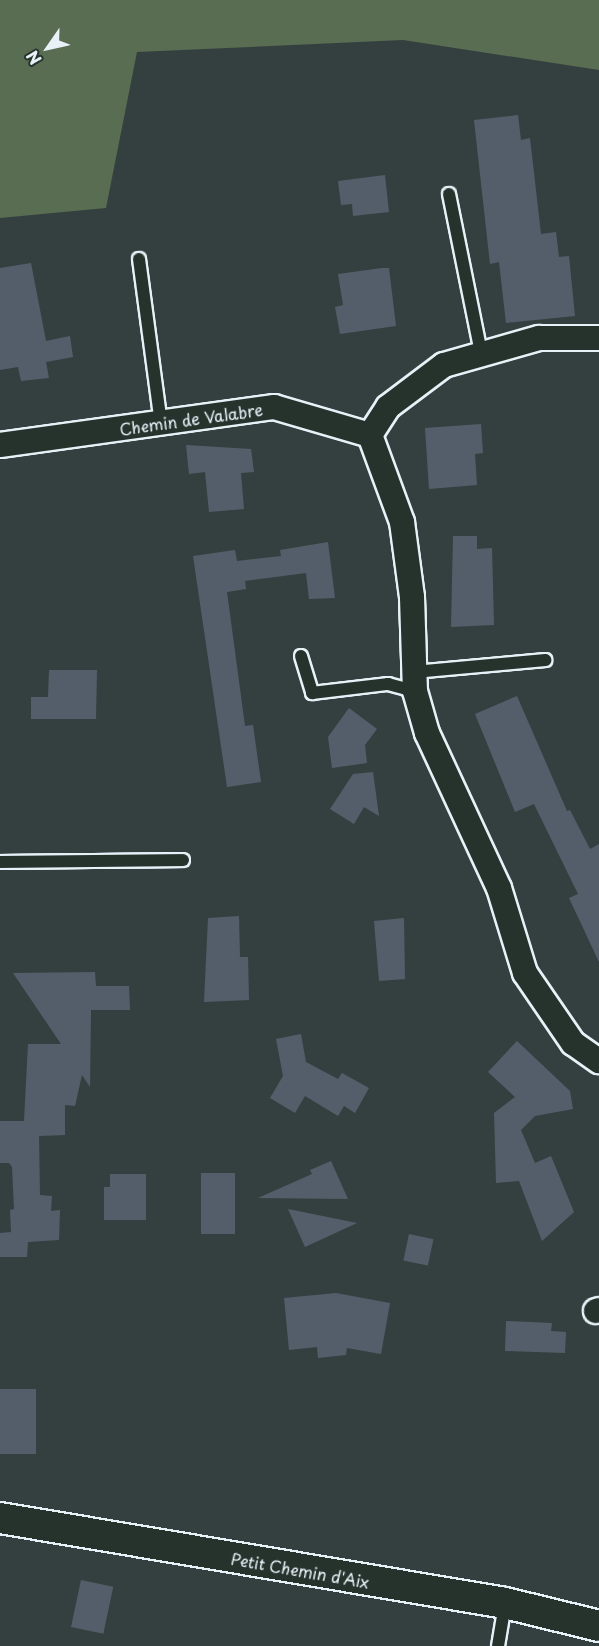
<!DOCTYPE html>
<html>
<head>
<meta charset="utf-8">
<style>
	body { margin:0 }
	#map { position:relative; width:599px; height:1646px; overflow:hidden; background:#344040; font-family:"Playpen Sans",sans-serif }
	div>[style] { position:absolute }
	.green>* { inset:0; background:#586d51 }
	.building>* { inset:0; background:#545e6b; transform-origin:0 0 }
	.roads { filter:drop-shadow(2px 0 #e8f1f8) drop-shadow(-2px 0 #e8f1f8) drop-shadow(0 2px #e8f1f8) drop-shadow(0 -2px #e8f1f8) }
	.service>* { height:12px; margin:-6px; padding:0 6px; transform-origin:6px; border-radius:6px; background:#26332d }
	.minor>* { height:24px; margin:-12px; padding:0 12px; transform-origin:12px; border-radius:12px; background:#26332d }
	.tertiary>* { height:30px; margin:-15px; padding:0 15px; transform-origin:15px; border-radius:15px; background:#26332d }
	span { translate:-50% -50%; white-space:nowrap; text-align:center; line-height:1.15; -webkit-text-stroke:6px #26332d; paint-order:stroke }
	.street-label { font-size:16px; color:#e8f1f8 }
	.north { position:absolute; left:18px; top:18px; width:60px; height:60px; -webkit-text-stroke:4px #26332d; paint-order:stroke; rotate:236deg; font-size:16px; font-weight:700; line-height:24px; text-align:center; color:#e8f1f8 }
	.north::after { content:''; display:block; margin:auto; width:21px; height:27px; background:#e8f1f8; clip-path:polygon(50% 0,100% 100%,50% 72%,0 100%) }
</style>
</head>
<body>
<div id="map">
	<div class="green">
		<div style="clip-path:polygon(0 0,599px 0,599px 70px,403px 40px,137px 52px,106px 208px,0 218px)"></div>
	</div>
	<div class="building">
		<div style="clip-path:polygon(518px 115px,521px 140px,530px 138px,541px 234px,556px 232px,559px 257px,569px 256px,575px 316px,506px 323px,499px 262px,490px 264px,474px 120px)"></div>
		<div style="clip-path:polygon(385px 175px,389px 212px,353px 216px,352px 204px,341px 205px,338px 181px)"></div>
		<div style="clip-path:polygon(31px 263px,46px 341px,70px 336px,73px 357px,46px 362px,49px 378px,21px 381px,18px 367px,0 370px,0 268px)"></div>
		<div style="clip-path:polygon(382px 268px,389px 268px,396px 326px,340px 334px,335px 307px,343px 305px,338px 274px)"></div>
		<div style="clip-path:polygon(481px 424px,483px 453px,475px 454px,477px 485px,429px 489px,425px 428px)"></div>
		<div style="clip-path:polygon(186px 445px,251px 449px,254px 472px,241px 473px,244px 509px,209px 512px,205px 472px,189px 474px)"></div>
		<div style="clip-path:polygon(453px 536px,477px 536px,477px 549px,492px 548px,494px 625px,451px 627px)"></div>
		<div style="clip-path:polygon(328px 542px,335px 598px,309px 599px,306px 573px,245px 581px,246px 589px,227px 592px,245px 726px,253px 725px,261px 782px,227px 787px,193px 556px,235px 550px,237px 561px,281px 556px,280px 550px)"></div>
		<div style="clip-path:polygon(49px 670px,97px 670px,96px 719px,31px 719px,31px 697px,48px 697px)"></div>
		<div style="clip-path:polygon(517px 696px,567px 811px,570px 810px,590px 849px,599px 844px,599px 962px,569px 898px,578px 894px,534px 804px,515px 812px,475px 714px)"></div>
		<div style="clip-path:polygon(349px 708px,377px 729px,365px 745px,367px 763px,332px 768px,328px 737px)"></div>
		<div style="clip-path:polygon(373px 772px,379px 816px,364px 807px,354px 824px,330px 809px,353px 774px)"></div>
		<div style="clip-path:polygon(239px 916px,240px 957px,248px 957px,249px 1000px,204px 1002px,208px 918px)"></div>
		<div style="clip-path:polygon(404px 918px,405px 979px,379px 981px,374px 921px)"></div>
		<div style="clip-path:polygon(95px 972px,96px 986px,129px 986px,130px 1010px,91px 1010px,90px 1087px,82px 1075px,75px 1106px,65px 1105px,65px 1135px,39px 1136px,40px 1195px,52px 1196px,51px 1211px,60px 1210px,59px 1240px,28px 1242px,27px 1257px,0 1257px,0 1233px,11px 1232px,10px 1210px,14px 1209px,12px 1167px,9px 1163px,0 1163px,0 1121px,24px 1121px,28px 1044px,61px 1044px,13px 973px)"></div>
		<div style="clip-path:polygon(301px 1034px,306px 1062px,338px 1079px,342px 1073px,369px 1088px,355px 1113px,344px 1106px,338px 1116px,305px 1096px,295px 1113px,270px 1098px,283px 1076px,276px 1039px)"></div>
		<div style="clip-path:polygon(517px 1041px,570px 1091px,573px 1109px,535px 1116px,521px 1130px,535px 1163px,551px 1156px,574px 1212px,542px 1241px,519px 1181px,496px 1183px,494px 1113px,515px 1097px,488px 1072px)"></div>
		<div style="clip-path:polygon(331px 1161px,348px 1199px,258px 1198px,312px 1174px,310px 1170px)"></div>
		<div style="left:201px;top:1173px;width:34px;height:61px"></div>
		<div style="clip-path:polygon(110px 1174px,146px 1174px,146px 1220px,104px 1220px,104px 1187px,110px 1187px)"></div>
		<div style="clip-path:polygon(288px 1209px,357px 1223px,305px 1247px)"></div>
		<div style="left:409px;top:1234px;width:25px;height:27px;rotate:12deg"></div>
		<div style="clip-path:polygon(336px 1293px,390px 1303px,381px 1354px,347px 1348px,346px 1355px,318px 1358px,317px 1347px,289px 1350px,284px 1298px)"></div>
		<div style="clip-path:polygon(506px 1321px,552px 1323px,551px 1331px,566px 1332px,565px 1353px,505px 1351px)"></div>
		<div style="left:0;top:1389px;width:36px;height:65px"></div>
		<div style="left:81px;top:1580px;width:33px;height:48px;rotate:12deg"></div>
	</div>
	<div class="roads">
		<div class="service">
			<div style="left:449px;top:194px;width:161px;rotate:78.6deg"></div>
			<div style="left:139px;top:259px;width:165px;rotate:82.4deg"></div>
			<div style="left:301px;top:656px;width:39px;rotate:73deg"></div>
			<div style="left:312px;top:693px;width:77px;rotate:-6.8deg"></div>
			<div style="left:388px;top:684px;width:28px;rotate:15deg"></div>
			<div style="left:414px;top:672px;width:132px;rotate:-5.2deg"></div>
			<div style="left:0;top:862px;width:183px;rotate:-0.6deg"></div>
			<div style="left:498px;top:1646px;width:43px;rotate:-80.5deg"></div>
		</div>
		<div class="minor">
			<div style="left:370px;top:435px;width:93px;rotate:69.8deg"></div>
			<div style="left:402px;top:522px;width:76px;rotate:82.4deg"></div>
			<div style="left:412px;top:597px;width:94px;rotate:88.2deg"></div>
			<div style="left:415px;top:691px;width:44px;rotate:74.1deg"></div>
			<div style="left:427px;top:733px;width:171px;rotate:65.1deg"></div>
			<div style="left:499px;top:888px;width:89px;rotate:73deg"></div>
			<div style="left:525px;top:973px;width:85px;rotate:55.6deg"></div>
			<div style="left:573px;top:1043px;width:32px;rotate:35deg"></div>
			<div style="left:0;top:445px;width:277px;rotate:-7.9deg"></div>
			<div style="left:274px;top:407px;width:100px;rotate:16.3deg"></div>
			<div style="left:370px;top:435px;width:33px;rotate:-57deg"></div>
			<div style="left:388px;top:407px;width:70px;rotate:-36.9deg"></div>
			<div style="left:444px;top:365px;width:99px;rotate:-15.9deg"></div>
			<div style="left:539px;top:338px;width:60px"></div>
			<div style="left:596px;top:1311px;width:3px;rotate:-18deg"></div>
		</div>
		<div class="tertiary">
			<div style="left:0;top:1518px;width:512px;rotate:9.55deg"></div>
			<div style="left:505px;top:1603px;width:97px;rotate:13.7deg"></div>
		</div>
	</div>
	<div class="street-label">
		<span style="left:191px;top:419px;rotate:-8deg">Chemin de Valabre</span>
		<span style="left:300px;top:1570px;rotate:10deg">Petit Chemin d'Aix</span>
	</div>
	<div class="north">N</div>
</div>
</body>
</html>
